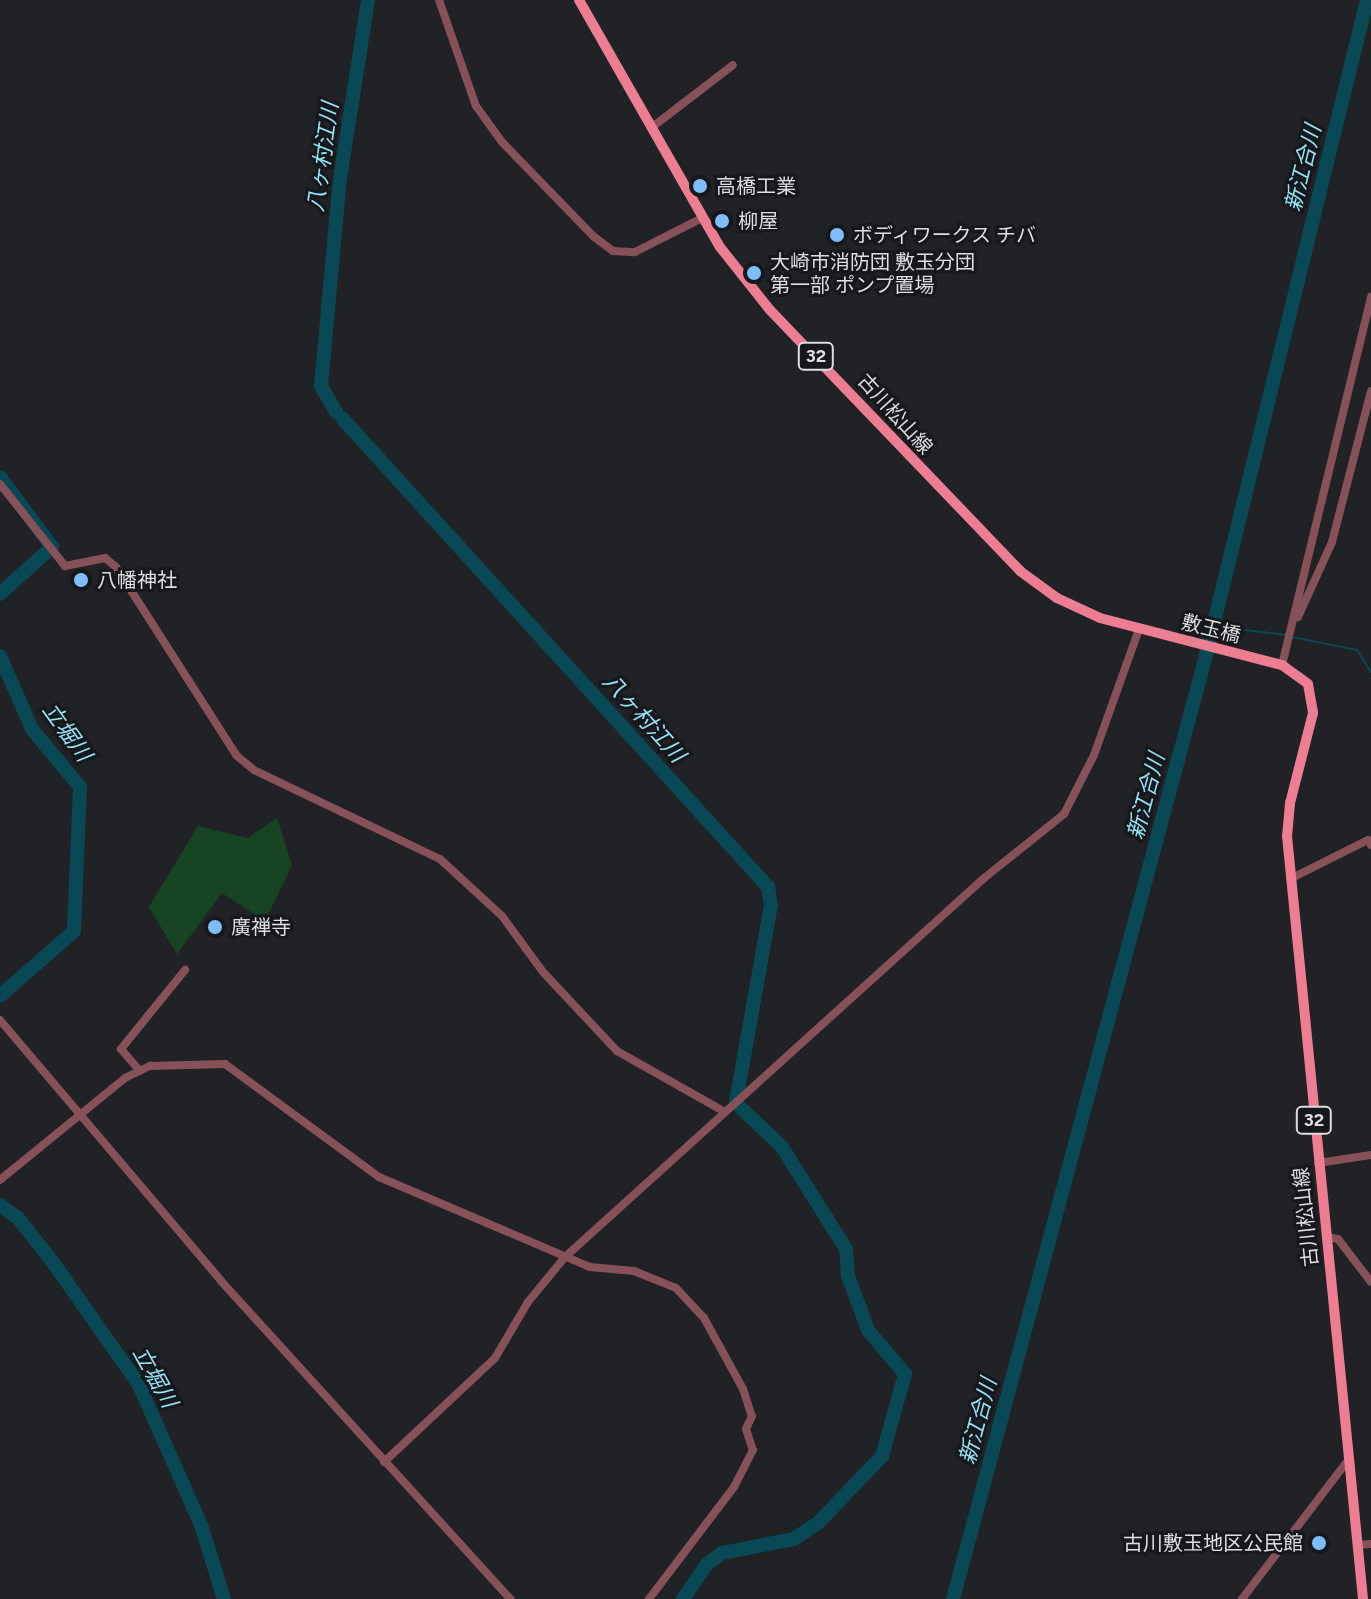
<!DOCTYPE html>
<html>
<head>
<meta charset="utf-8">
<style>
	body { margin:0 }
	#map { position:relative; width:1371px; height:1599px; overflow:hidden; background:#202225; font-family:Figtree,"Noto Sans JP",sans-serif }
	div>[style] { position:absolute }
	.green>* { inset:0; background:#174524 }
	.stream>* { height:2px; margin:-1px; padding:0 1px; transform-origin:1px; border-radius:1px; background:#094955 }
	.river>* { height:14px; margin:-7px; padding:0 7px; transform-origin:7px; border-radius:7px; background:#094955 }
	.minor>* { height:8px; margin:-4px; padding:0 4px; transform-origin:4px; border-radius:4px; background:#87515a }
	.major>* { height:10px; margin:-5px; padding:0 5px; transform-origin:5px; border-radius:5px; background:#ed7d92 }
	.dots>* { width:22px; height:22px; translate:-50% -50%; box-sizing:border-box; border:4px solid #17181c; border-radius:50% }
	span { translate:-50% -50%; white-space:nowrap; text-align:center; line-height:1.15; -webkit-text-stroke:6px #17181c; paint-order:stroke }
	.shield-label span { padding:2px 6px; background:#17181c; border:2px solid; border-radius:6px; -webkit-text-stroke-width:0 }
	.shield-label { font-size:18px; color:#dcdee0; font-weight:700 }
	.poi-label { font-size:20px; color:#dcdee0 }
	.left { translate:0 -50%; text-align:left }
	.right { translate:-100% -50%; text-align:right }
	.street-label { font-size:20px; color:#dcdee0 }
	.water-label { font-size:22px; color:#95e2f5; font-style:italic }
</style>
</head>
<body>
<div id="map">
	<div class="green">
		<div style="clip-path:polygon(277px 818px,292px 865px,265px 921px,222px 893px,177px 954px,149px 907px,198px 826px,248px 838px)"></div>
	</div>
	<div class="stream">
		<div style="left:1211px;top:626px;width:76px;rotate:6.8deg"></div>
		<div style="left:1292px;top:637px;width:66px;rotate:11.3deg"></div>
		<div style="left:1357px;top:650px;width:26px;rotate:58deg"></div>
	</div>
	<div class="river">
		<div style="left:336px;top:412px;width:30px;rotate:-120deg"></div>
		<div style="left:321px;top:386px;width:208px;rotate:-84.8deg"></div>
		<div style="left:340px;top:179px;width:181px;rotate:-81.1deg"></div>
		<div style="left:342px;top:418px;width:634px;rotate:47.75deg"></div>
		<div style="left:768px;top:887px;width:18px;rotate:81deg"></div>
		<div style="left:771px;top:905px;width:199px;rotate:100.1deg"></div>
		<div style="left:0;top:477px;width:87px;rotate:53.4deg"></div>
		<div style="left:52px;top:547px;width:70px;rotate:137.9deg"></div>
		<div style="left:0;top:656px;width:80px;rotate:66.3deg"></div>
		<div style="left:32px;top:729px;width:75px;rotate:50.4deg"></div>
		<div style="left:80px;top:787px;width:144px;rotate:92.4deg"></div>
		<div style="left:74px;top:931px;width:98px;rotate:138.7deg"></div>
		<div style="left:0;top:1205px;width:22px;rotate:36deg"></div>
		<div style="left:18px;top:1218px;width:55px;rotate:51.7deg"></div>
		<div style="left:52px;top:1261px;width:151px;rotate:54.9deg"></div>
		<div style="left:139px;top:1385px;width:153px;rotate:66.1deg"></div>
		<div style="left:201px;top:1525px;width:77px;rotate:72.7deg"></div>
		<div style="left:683px;top:1599px;width:42px;rotate:-55.6deg"></div>
		<div style="left:707px;top:1564px;width:19px;rotate:-36deg"></div>
		<div style="left:722px;top:1553px;width:73px;rotate:-11deg"></div>
		<div style="left:794px;top:1539px;width:30px;rotate:-34deg"></div>
		<div style="left:819px;top:1522px;width:91px;rotate:-46.3deg"></div>
		<div style="left:882px;top:1456px;width:85px;rotate:-74.3deg"></div>
		<div style="left:905px;top:1374px;width:57px;rotate:-130.1deg"></div>
		<div style="left:868px;top:1330px;width:58px;rotate:-110.3deg"></div>
		<div style="left:848px;top:1276px;width:27px;rotate:-94deg"></div>
		<div style="left:846px;top:1249px;width:120px;rotate:-122.1deg"></div>
		<div style="left:782px;top:1147px;width:58px;rotate:-136.4deg"></div>
		<div style="left:953px;top:1599px;width:969px;rotate:-74.99deg"></div>
		<div style="left:1204px;top:663px;width:683px;rotate:-76.19deg"></div>
	</div>
	<div class="minor">
		<div style="left:439px;top:0;width:112px;rotate:70.8deg"></div>
		<div style="left:476px;top:106px;width:44px;rotate:54.2deg"></div>
		<div style="left:502px;top:142px;width:131px;rotate:45.9deg"></div>
		<div style="left:593px;top:236px;width:25px;rotate:37deg"></div>
		<div style="left:613px;top:251px;width:22px;rotate:3deg"></div>
		<div style="left:635px;top:252px;width:75px;rotate:-26.9deg"></div>
		<div style="left:651px;top:128px;width:103px;rotate:-37.5deg"></div>
		<div style="left:0;top:484px;width:105px;rotate:51.6deg"></div>
		<div style="left:65px;top:566px;width:41px;rotate:-11.3deg"></div>
		<div style="left:105px;top:558px;width:14px;rotate:39deg"></div>
		<div style="left:116px;top:567px;width:223px;rotate:57.4deg"></div>
		<div style="left:236px;top:755px;width:23px;rotate:40deg"></div>
		<div style="left:254px;top:770px;width:206px;rotate:25.6deg"></div>
		<div style="left:440px;top:859px;width:84px;rotate:42.6deg"></div>
		<div style="left:502px;top:916px;width:69px;rotate:53.8deg"></div>
		<div style="left:543px;top:972px;width:108px;rotate:46.9deg"></div>
		<div style="left:617px;top:1051px;width:124px;rotate:29.5deg"></div>
		<div style="left:1298px;top:617px;width:82px;rotate:-65.6deg"></div>
		<div style="left:1332px;top:542px;width:156px;rotate:-75.5deg"></div>
		<div style="left:1282px;top:665px;width:379px;rotate:-76.4deg"></div>
		<div style="left:1290px;top:879px;width:87px;rotate:-26.6deg"></div>
		<div style="left:1368px;top:840px;width:6px;rotate:59deg"></div>
		<div style="left:0;top:1020px;width:342px;rotate:49.7deg"></div>
		<div style="left:221px;top:1281px;width:430px;rotate:47.7deg"></div>
		<div style="left:140px;top:1071px;width:29px;rotate:-131deg"></div>
		<div style="left:121px;top:1049px;width:102px;rotate:-51deg"></div>
		<div style="left:1318px;top:1163px;width:54px;rotate:-8.6deg"></div>
		<div style="left:0;top:1180px;width:161px;rotate:-39.2deg"></div>
		<div style="left:125px;top:1078px;width:28px;rotate:-26deg"></div>
		<div style="left:150px;top:1066px;width:75px;rotate:-1.5deg"></div>
		<div style="left:225px;top:1064px;width:191px;rotate:36.3deg"></div>
		<div style="left:379px;top:1177px;width:229px;rotate:23.1deg"></div>
		<div style="left:590px;top:1267px;width:44px;rotate:5.2deg"></div>
		<div style="left:634px;top:1271px;width:45px;rotate:22deg"></div>
		<div style="left:676px;top:1288px;width:41px;rotate:47deg"></div>
		<div style="left:704px;top:1318px;width:81px;rotate:61.2deg"></div>
		<div style="left:743px;top:1389px;width:28px;rotate:72deg"></div>
		<div style="left:752px;top:1416px;width:14px;rotate:115deg"></div>
		<div style="left:746px;top:1429px;width:22px;rotate:72deg"></div>
		<div style="left:753px;top:1450px;width:42px;rotate:117.2deg"></div>
		<div style="left:734px;top:1487px;width:141px;rotate:127.2deg"></div>
		<div style="left:1326px;top:1237px;width:12px;rotate:9deg"></div>
		<div style="left:1338px;top:1239px;width:54px;rotate:52.5deg"></div>
		<div style="left:384px;top:1462px;width:152px;rotate:-43.1deg"></div>
		<div style="left:495px;top:1358px;width:65px;rotate:-59.5deg"></div>
		<div style="left:528px;top:1302px;width:58px;rotate:-50.6deg"></div>
		<div style="left:565px;top:1257px;width:564px;rotate:-42.12deg"></div>
		<div style="left:983px;top:879px;width:104px;rotate:-38.7deg"></div>
		<div style="left:1064px;top:814px;width:66px;rotate:-63deg"></div>
		<div style="left:1094px;top:755px;width:134px;rotate:-70.3deg"></div>
		<div style="left:1357px;top:1545px;width:14px;rotate:-4deg"></div>
		<div style="left:1242px;top:1599px;width:176px;rotate:-52.6deg"></div>
	</div>
	<div class="major">
		<div style="left:579px;top:0;width:284px;rotate:60.3deg"></div>
		<div style="left:720px;top:247px;width:80px;rotate:51.6deg"></div>
		<div style="left:770px;top:310px;width:361px;rotate:46.2deg"></div>
		<div style="left:1020px;top:571px;width:46px;rotate:36.1deg"></div>
		<div style="left:1057px;top:598px;width:47px;rotate:24.9deg"></div>
		<div style="left:1100px;top:618px;width:188px;rotate:14.5deg"></div>
		<div style="left:1282px;top:665px;width:32px;rotate:36deg"></div>
		<div style="left:1308px;top:684px;width:29px;rotate:80deg"></div>
		<div style="left:1313px;top:713px;width:93px;rotate:104.3deg"></div>
		<div style="left:1290px;top:803px;width:33px;rotate:95deg"></div>
		<div style="left:1287px;top:836px;width:767px;rotate:84.31deg"></div>
	</div>
	<div class="dots">
		<div style="left:700px;top:186px;background:#7dbef9"></div>
		<div style="left:722px;top:221px;background:#7dbef9"></div>
		<div style="left:837px;top:235px;background:#7dbef9"></div>
		<div style="left:754px;top:273px;background:#7dbef9"></div>
		<div style="left:81px;top:580px;background:#7dbef9"></div>
		<div style="left:215px;top:927px;background:#7dbef9"></div>
		<div style="left:1319px;top:1543px;background:#7dbef9"></div>
	</div>
	<div class="shield-label">
		<span style="left:816px;top:356px">32</span>
		<span style="left:1314px;top:1120px">32</span>
	</div>
	<div class="poi-label">
		<span class="left" style="left:716px;top:186px">高橋工業</span>
		<span class="left" style="left:738px;top:221px">柳屋</span>
		<span class="left" style="left:853px;top:235px">ボディワークス チバ</span>
		<span class="left" style="left:770px;top:274px">大崎市消防団 敷玉分団<br>第一部 ポンプ置場</span>
		<span class="left" style="left:97px;top:580px">八幡神社</span>
		<span class="left" style="left:231px;top:927px">廣禅寺</span>
		<span class="right" style="left:1303px;top:1543px">古川敷玉地区公民館</span>
	</div>
	<div class="street-label">
		<span style="left:895px;top:414px;rotate:48deg">古川松山線</span>
		<span style="left:1211px;top:629px;rotate:14deg">敷玉橋</span>
		<span style="left:1306px;top:1217px;rotate:-96deg">古川松山線</span>
	</div>
	<div class="water-label">
		<span style="left:323px;top:157px;rotate:-82deg">八ヶ村江川</span>
		<span style="left:1303px;top:168px;rotate:-76deg">新江合川</span>
		<span style="left:644px;top:718px;rotate:48deg">八ヶ村江川</span>
		<span style="left:67px;top:732px;rotate:54deg">立堀川</span>
		<span style="left:1146px;top:796px;rotate:-75deg">新江合川</span>
		<span style="left:155px;top:1377px;rotate:61deg">立堀川</span>
		<span style="left:978px;top:1421px;rotate:-75deg">新江合川</span>
	</div>
</div>
</body>
</html>
